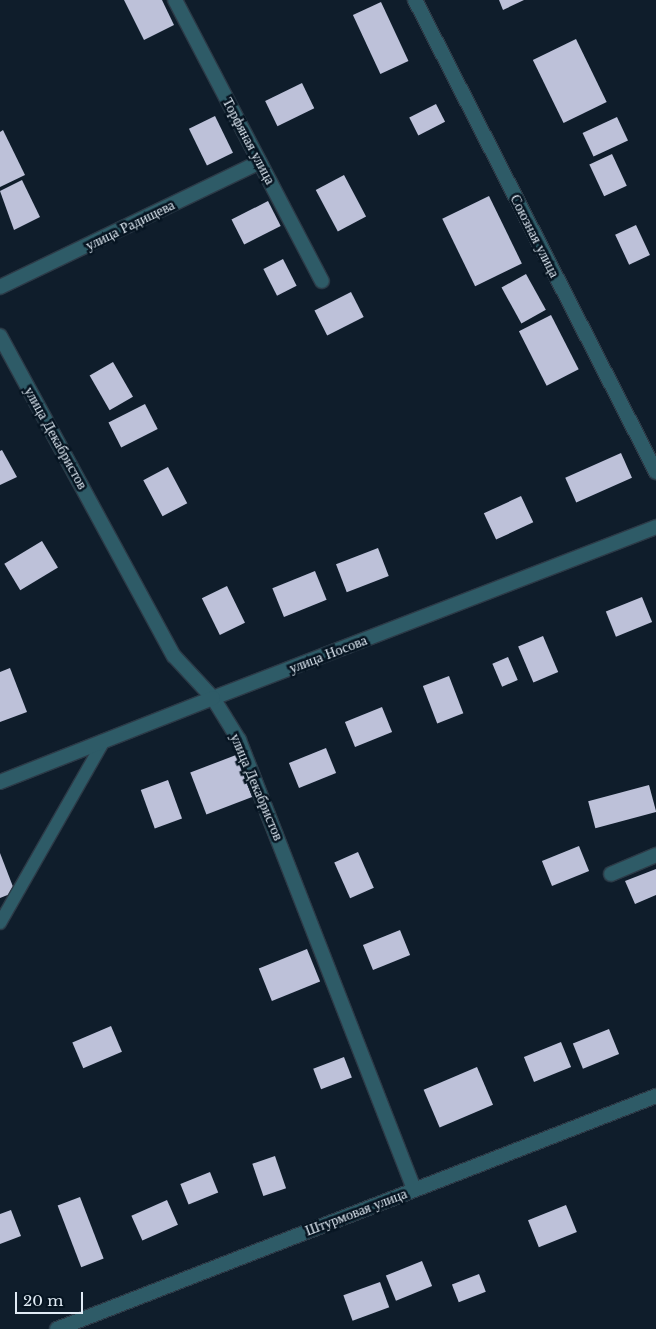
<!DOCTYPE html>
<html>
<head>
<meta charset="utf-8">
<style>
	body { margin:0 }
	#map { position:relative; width:656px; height:1329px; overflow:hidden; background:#0f1d2b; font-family:"Libre Baskerville",serif }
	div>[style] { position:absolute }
	.building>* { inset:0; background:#bdc1d9; transform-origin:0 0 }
	.roads { filter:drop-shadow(1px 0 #2c3a47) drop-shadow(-1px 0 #2c3a47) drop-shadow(0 1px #2c3a47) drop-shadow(0 -1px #2c3a47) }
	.service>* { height:12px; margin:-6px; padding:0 6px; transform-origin:6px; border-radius:6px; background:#2e5b67 }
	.minor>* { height:14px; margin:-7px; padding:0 7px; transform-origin:7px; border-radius:7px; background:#2e5b67 }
	.tertiary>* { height:14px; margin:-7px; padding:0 7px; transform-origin:7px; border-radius:7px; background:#2e5b67 }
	span { translate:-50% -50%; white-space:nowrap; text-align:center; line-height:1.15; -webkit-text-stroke:5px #061421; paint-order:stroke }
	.street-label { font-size:14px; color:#e1ebf5 }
	.scale { position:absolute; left:15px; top:1292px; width:68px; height:22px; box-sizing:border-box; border:2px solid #e1ebf5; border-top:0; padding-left:6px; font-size:15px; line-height:18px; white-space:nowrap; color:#e1ebf5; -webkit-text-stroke:4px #061421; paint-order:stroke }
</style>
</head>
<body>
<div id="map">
	<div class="building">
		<div style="clip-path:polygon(124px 0,162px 0,174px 25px,144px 40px)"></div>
		<div style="clip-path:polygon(499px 0,524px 0,503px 10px)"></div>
		<div style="left:381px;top:2px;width:65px;height:31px;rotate:65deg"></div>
		<div style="left:576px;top:39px;width:70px;height:48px;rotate:64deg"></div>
		<div style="left:302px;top:83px;width:28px;height:41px;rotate:64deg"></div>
		<div style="left:436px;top:104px;width:20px;height:30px;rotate:63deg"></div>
		<div style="left:215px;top:116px;width:41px;height:29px;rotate:64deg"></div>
		<div style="left:617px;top:117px;width:26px;height:38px;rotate:65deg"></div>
		<div style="clip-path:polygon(3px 130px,25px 175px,0 187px,0 132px)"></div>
		<div style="left:612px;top:154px;width:35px;height:25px;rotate:65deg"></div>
		<div style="left:344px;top:175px;width:47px;height:32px;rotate:62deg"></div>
		<div style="clip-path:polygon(22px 180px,40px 217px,14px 230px,0 191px)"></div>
		<div style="left:489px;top:196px;width:75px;height:52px;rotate:64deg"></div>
		<div style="left:268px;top:201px;width:28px;height:41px;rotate:63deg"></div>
		<div style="left:636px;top:225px;width:33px;height:23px;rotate:65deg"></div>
		<div style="left:283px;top:259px;width:30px;height:22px;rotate:63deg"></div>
		<div style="left:526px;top:274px;width:41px;height:28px;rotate:61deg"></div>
		<div style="left:351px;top:292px;width:28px;height:41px;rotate:63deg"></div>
		<div style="left:551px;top:315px;width:61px;height:36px;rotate:63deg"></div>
		<div style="left:113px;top:362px;width:40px;height:27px;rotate:60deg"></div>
		<div style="left:145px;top:404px;width:28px;height:41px;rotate:63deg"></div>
		<div style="clip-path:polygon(2px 450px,17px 477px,0 485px,0 451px)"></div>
		<div style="left:621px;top:453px;width:27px;height:61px;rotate:66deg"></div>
		<div style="left:168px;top:467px;width:41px;height:28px;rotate:62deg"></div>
		<div style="left:521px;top:496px;width:29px;height:41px;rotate:65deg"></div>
		<div style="left:42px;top:541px;width:31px;height:44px;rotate:59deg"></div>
		<div style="left:378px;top:548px;width:30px;height:45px;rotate:69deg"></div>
		<div style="left:315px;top:571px;width:31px;height:46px;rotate:68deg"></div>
		<div style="left:227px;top:586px;width:41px;height:28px;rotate:64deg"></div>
		<div style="left:642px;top:597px;width:27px;height:39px;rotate:68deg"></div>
		<div style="left:543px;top:636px;width:39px;height:27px;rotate:67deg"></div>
		<div style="left:508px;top:657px;width:25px;height:17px;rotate:67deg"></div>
		<div style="clip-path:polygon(10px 668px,27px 712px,0 722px,0 672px)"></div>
		<div style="left:449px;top:676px;width:40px;height:28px;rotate:69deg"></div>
		<div style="left:382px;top:707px;width:27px;height:40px;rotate:68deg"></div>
		<div style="left:326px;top:748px;width:27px;height:40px;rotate:68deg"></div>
		<div style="left:236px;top:755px;width:45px;height:49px;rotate:69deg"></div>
		<div style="left:168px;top:780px;width:41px;height:29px;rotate:70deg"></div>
		<div style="left:649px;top:785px;width:28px;height:63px;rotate:75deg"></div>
		<div style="left:579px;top:846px;width:27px;height:40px;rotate:68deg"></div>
		<div style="left:358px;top:852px;width:39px;height:26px;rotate:66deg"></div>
		<div style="clip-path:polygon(0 853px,15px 892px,0 898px)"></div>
		<div style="clip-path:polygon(656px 869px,656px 895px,635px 904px,625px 881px)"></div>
		<div style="left:400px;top:930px;width:27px;height:40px;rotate:68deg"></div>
		<div style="left:307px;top:949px;width:35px;height:52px;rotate:68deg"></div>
		<div style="left:111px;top:1026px;width:28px;height:42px;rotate:67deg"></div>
		<div style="left:609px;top:1029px;width:27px;height:39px;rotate:68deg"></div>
		<div style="left:561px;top:1042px;width:27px;height:40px;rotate:68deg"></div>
		<div style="left:344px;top:1057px;width:22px;height:33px;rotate:69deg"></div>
		<div style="left:477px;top:1067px;width:41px;height:58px;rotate:67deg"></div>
		<div style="left:275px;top:1156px;width:34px;height:24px;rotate:71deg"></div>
		<div style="left:210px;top:1172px;width:22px;height:32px;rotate:68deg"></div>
		<div style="left:80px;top:1197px;width:66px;height:24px;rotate:69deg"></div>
		<div style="left:167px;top:1200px;width:27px;height:39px;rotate:66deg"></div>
		<div style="left:566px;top:1205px;width:29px;height:41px;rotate:68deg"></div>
		<div style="clip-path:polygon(11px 1210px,21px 1236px,0 1244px,0 1214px)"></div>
		<div style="left:422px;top:1261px;width:27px;height:39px;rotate:68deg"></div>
		<div style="left:479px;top:1274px;width:19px;height:29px;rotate:69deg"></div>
		<div style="left:380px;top:1282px;width:27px;height:39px;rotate:70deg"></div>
	</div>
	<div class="roads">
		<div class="service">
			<div style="left:0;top:923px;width:210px;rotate:-60.3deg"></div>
		</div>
		<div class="minor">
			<div style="left:175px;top:0;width:317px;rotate:62.4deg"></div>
			<div style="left:415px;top:0;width:530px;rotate:62.95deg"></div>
			<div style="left:0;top:287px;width:288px;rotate:-25.7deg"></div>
			<div style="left:611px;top:874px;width:49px;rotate:-22.9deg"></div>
			<div style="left:414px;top:1189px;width:482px;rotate:-111.3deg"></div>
			<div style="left:239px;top:740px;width:49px;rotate:-121.8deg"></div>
			<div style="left:213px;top:698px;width:475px;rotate:-21.1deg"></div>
			<div style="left:57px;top:1329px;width:643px;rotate:-21.26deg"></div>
		</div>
		<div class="tertiary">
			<div style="left:0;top:336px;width:364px;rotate:61.5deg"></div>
			<div style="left:174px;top:656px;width:57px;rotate:47.1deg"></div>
			<div style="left:213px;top:698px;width:229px;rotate:158.5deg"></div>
		</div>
	</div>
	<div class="street-label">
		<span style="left:249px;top:141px;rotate:62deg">Торфяная улица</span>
		<span style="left:130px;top:225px;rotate:-26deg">улица Радищева</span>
		<span style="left:535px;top:236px;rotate:63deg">Союзная улица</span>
		<span style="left:56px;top:438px;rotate:61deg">улица Декабристов</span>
		<span style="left:328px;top:654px;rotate:-21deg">улица Носова</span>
		<span style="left:257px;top:787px;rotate:67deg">улица Декабристов</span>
		<span style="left:356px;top:1212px;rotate:-21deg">Штурмовая улица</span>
	</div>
	<div class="scale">20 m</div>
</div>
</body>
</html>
